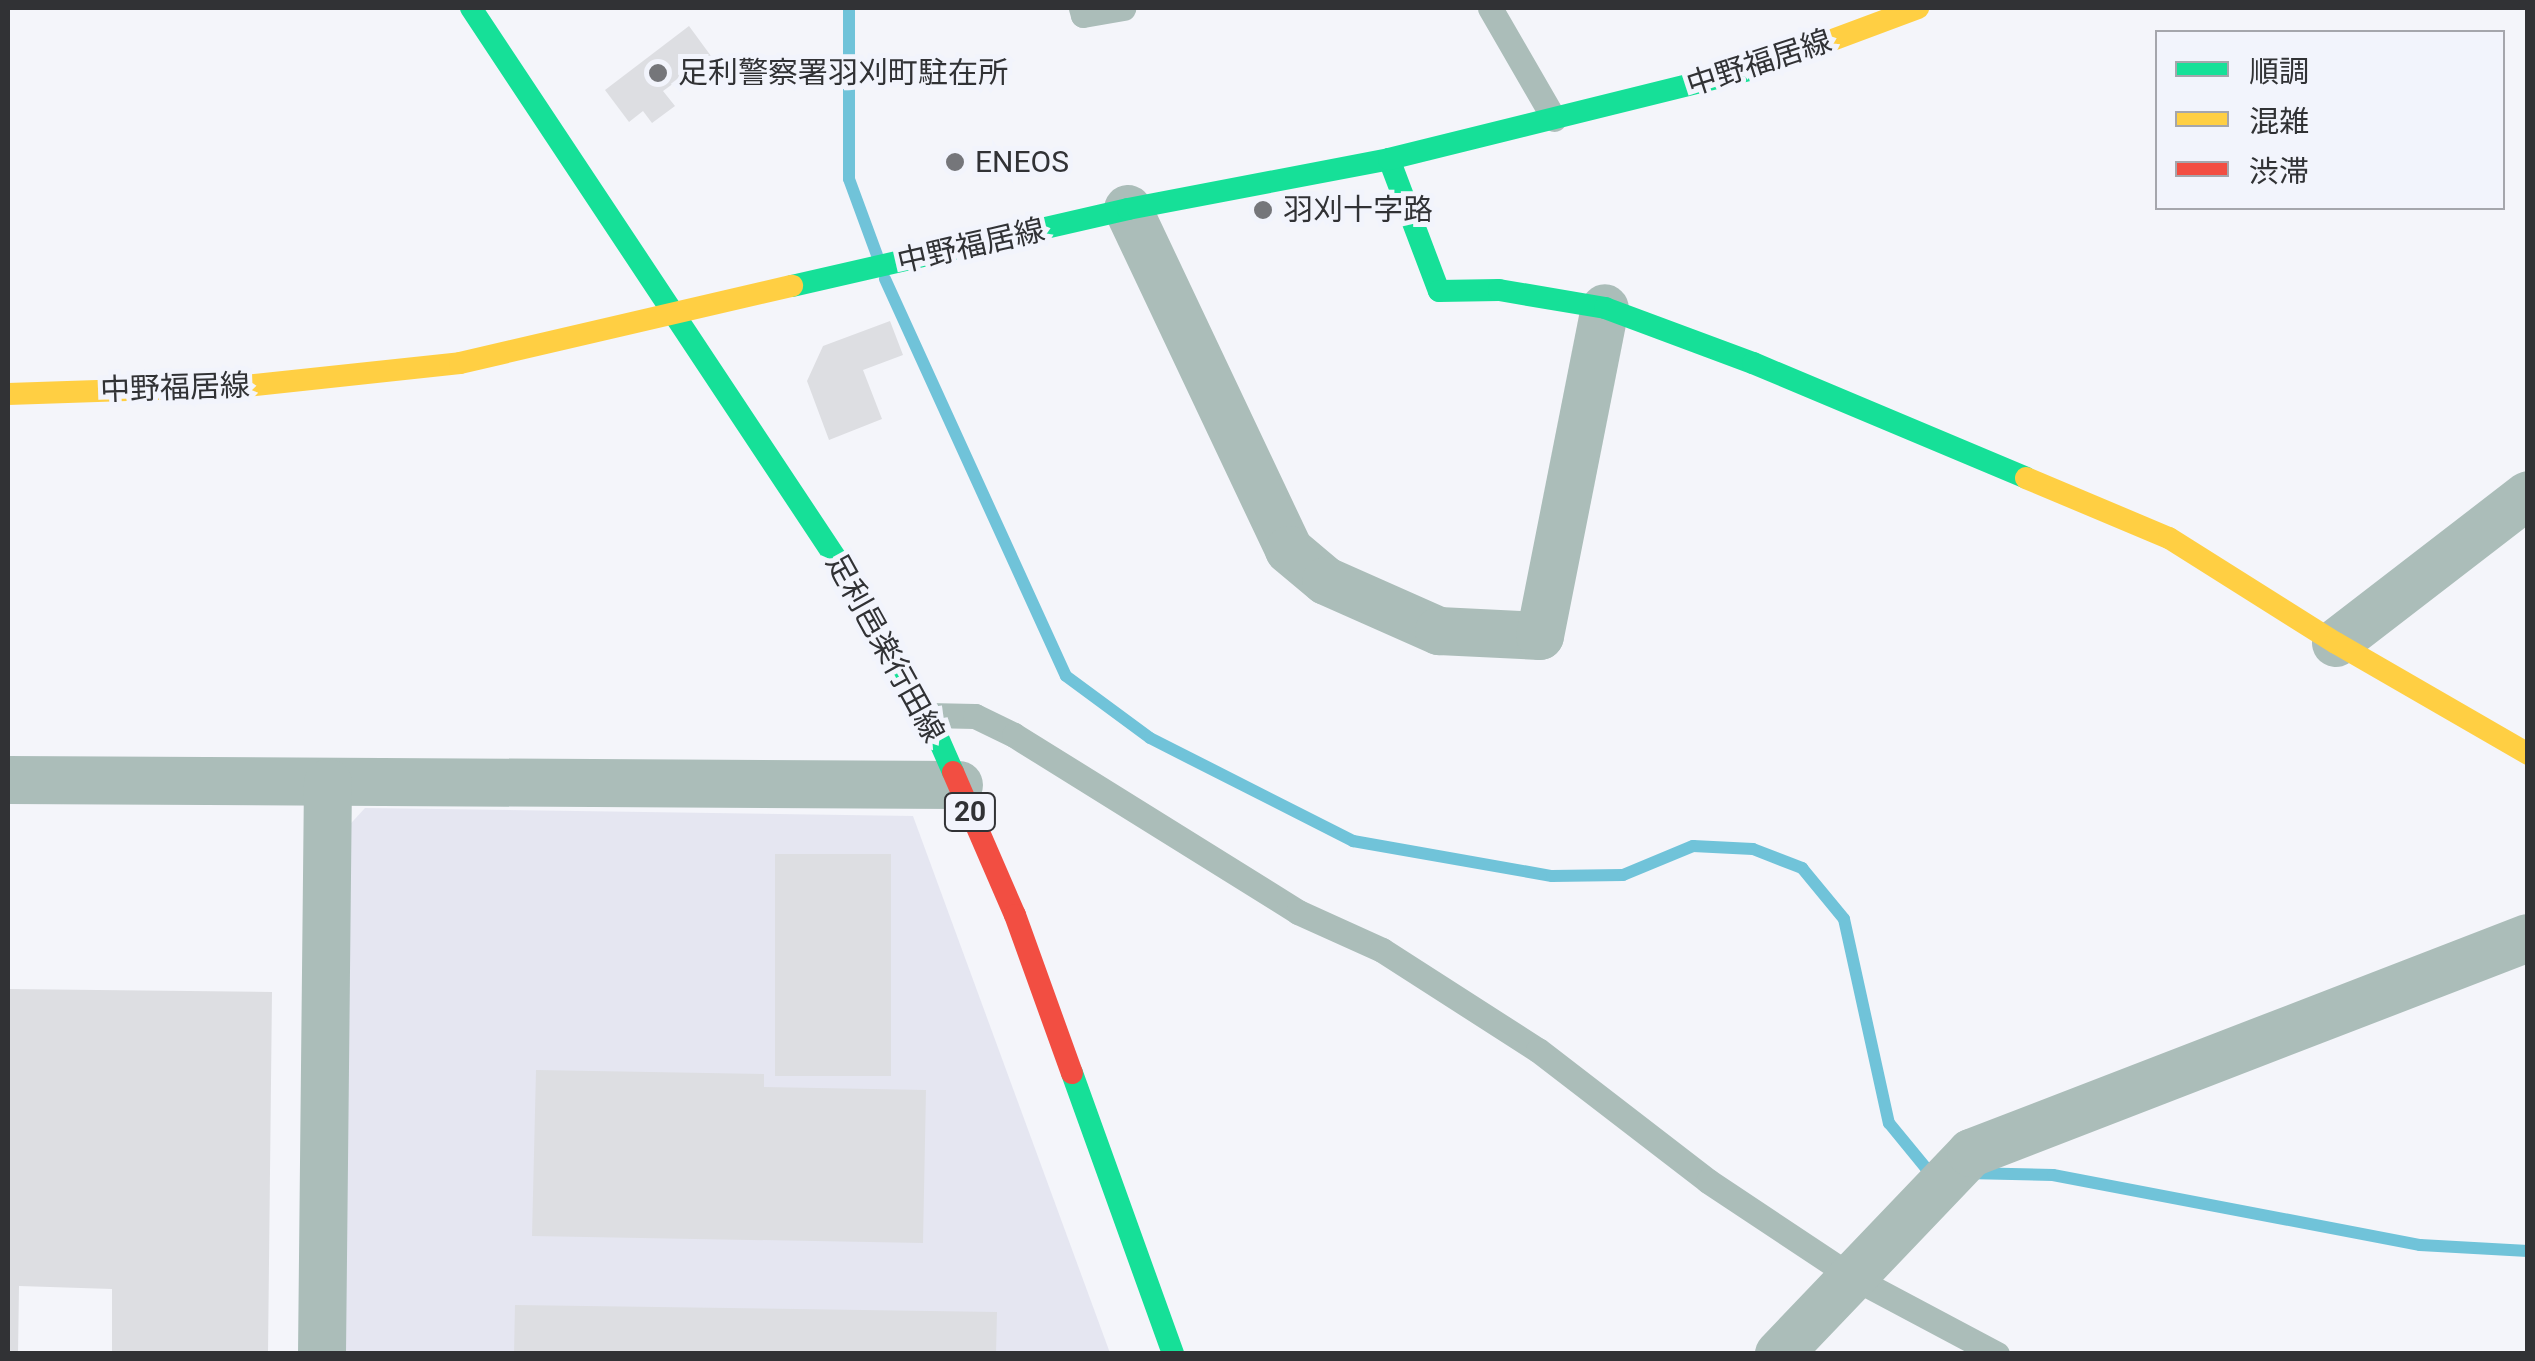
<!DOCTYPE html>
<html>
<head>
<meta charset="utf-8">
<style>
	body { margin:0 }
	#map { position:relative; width:2535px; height:1361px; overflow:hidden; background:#f4f5fa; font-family:Roboto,"Noto Sans JP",sans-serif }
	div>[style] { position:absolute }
	.built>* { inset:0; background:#e5e6f1 }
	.stream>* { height:12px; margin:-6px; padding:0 6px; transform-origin:6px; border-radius:6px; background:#70c3d9 }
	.building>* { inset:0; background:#dddee2; transform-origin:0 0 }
	.lane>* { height:25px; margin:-12.5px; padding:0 12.5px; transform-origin:12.5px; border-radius:12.5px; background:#abbdb9 }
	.street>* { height:48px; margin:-24px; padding:0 24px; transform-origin:24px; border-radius:24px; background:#abbdb9 }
	.fast>* { height:22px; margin:-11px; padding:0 11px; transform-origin:11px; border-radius:11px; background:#16e098 }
	.slow>* { height:22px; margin:-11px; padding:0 11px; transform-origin:11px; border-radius:11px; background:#ffcf43 }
	.jam>* { height:22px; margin:-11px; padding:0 11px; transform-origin:11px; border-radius:11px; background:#f24e42 }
	.dots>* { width:28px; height:28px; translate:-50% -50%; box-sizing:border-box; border:5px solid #f2f4fc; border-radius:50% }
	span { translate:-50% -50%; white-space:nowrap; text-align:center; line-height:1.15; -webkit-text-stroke:10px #f2f4fc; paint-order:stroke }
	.shield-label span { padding:2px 8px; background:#f2f4fc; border:2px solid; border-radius:8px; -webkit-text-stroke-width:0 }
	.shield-label { font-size:28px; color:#313235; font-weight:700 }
	.street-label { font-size:30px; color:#313235 }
	.poi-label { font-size:30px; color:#313235 }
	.left { translate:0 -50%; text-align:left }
	.frame { position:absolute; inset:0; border:10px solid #313235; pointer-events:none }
	.legend { position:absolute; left:2155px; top:30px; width:350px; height:180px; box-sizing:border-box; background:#f2f4fc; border:2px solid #a5a6ac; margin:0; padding:12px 18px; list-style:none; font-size:30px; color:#313235 }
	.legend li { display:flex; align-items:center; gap:20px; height:50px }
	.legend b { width:50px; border:2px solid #a5a6ac }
</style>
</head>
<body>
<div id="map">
	<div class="built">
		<div style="clip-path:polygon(365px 808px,913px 816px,1110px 1353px,336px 1354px,342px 833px)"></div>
	</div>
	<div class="stream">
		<div style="left:849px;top:8px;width:171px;rotate:90deg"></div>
		<div style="left:849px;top:179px;width:81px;rotate:69.8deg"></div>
		<div style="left:885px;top:279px;width:436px;rotate:65.5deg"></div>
		<div style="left:1066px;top:676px;width:104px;rotate:36.4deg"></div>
		<div style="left:1150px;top:738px;width:228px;rotate:26.9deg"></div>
		<div style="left:1353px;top:841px;width:202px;rotate:10deg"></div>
		<div style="left:1552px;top:876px;width:71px;rotate:-0.8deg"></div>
		<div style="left:1623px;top:875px;width:76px;rotate:-22.5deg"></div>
		<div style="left:1693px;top:846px;width:60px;rotate:2.9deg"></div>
		<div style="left:1753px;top:849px;width:53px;rotate:21.2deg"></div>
		<div style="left:1802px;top:868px;width:66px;rotate:50.5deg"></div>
		<div style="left:1844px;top:919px;width:209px;rotate:77.6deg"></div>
		<div style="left:1889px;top:1123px;width:58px;rotate:50.6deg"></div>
		<div style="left:1926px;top:1168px;width:12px;rotate:9deg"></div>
		<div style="left:1967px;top:1173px;width:86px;rotate:1.3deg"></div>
		<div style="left:2053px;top:1175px;width:374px;rotate:10.8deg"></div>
		<div style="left:2420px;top:1245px;width:108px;rotate:3.2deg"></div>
	</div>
	<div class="building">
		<div style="clip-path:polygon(689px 26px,711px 56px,663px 91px,675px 106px,652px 123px,643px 111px,629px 122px,605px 90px)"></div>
		<div style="clip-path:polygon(890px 321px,903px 355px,863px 370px,882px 419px,829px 440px,807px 381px,823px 346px)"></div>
		<div style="left:775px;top:854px;width:116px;height:222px"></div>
		<div style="clip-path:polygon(8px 989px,272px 992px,268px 1354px,112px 1354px,112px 1289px,19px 1286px,18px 1354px,8px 1354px)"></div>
		<div style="clip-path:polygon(536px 1070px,764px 1074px,764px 1087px,926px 1090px,923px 1243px,532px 1236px)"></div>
		<div style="clip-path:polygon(515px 1305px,997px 1312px,996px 1354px,514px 1354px)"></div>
	</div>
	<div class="lane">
		<div style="left:1081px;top:8px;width:7px;rotate:74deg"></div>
		<div style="left:1083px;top:15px;width:41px;rotate:-9.9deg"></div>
		<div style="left:1490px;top:8px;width:128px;rotate:60deg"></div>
		<div style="left:928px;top:715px;width:47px;rotate:1.2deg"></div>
		<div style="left:975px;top:716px;width:43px;rotate:26deg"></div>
		<div style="left:1014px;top:735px;width:335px;rotate:31.9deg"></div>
		<div style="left:1298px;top:912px;width:92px;rotate:24.3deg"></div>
		<div style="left:1382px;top:950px;width:185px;rotate:32.7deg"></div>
		<div style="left:1538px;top:1050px;width:215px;rotate:37.6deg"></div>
		<div style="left:1708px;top:1181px;width:175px;rotate:33.6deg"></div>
		<div style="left:1854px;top:1278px;width:162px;rotate:28deg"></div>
	</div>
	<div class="street">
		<div style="left:1128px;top:209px;width:377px;rotate:64.7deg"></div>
		<div style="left:1289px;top:550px;width:48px;rotate:40deg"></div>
		<div style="left:1326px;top:581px;width:124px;rotate:23.9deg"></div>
		<div style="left:1439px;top:631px;width:101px;rotate:2.8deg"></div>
		<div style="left:1540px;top:636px;width:334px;rotate:-78.8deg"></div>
		<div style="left:2336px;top:643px;width:242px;rotate:-37.6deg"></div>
		<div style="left:8px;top:780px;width:951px;rotate:0.3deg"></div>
		<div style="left:322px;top:1354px;width:571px;rotate:-89.4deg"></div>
		<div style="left:1779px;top:1354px;width:278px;rotate:-46.3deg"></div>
		<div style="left:1971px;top:1153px;width:597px;rotate:-21.11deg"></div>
	</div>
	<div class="fast">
		<div style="left:471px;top:8px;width:691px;rotate:56.45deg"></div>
		<div style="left:853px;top:584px;width:151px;rotate:60.2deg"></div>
		<div style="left:928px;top:715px;width:62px;rotate:66.3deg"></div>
		<div style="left:1389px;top:159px;width:141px;rotate:69.3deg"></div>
		<div style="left:1439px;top:291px;width:60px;rotate:-1deg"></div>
		<div style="left:1499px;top:290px;width:108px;rotate:9.6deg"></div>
		<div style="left:1605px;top:308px;width:158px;rotate:20.4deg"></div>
		<div style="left:1753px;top:363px;width:296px;rotate:22.8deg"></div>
		<div style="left:792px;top:286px;width:345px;rotate:-12.9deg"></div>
		<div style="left:1128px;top:209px;width:266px;rotate:-10.8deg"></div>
		<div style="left:1389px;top:159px;width:379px;rotate:-13.9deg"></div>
		<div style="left:1072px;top:1073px;width:299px;rotate:70.2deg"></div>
	</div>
	<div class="slow">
		<div style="left:1757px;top:68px;width:172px;rotate:-20.4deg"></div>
		<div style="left:8px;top:394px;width:238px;rotate:-1.9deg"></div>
		<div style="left:246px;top:386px;width:215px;rotate:-6.1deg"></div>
		<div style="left:460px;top:363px;width:341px;rotate:-13.1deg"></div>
		<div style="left:2026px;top:478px;width:155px;rotate:22.8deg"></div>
		<div style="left:2169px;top:538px;width:197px;rotate:32.2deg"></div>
		<div style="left:2336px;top:643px;width:222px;rotate:30deg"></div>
	</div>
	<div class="jam">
		<div style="left:953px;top:772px;width:156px;rotate:66.6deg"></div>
		<div style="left:1015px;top:915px;width:168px;rotate:70.2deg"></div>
	</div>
	<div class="dots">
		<div style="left:658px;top:73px;background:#75767a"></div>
		<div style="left:955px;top:162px;background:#75767a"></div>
		<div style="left:1263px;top:210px;background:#75767a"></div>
	</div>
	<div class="shield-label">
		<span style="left:970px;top:812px">20</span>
	</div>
	<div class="street-label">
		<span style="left:1759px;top:63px;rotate:-18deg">中野福居線</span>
		<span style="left:971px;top:246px;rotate:-13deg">中野福居線</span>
		<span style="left:175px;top:388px;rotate:-2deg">中野福居線</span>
		<span style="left:885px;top:648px;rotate:61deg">足利邑楽行田線</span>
	</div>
	<div class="poi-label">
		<span class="left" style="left:678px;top:73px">足利警察署羽刈町駐在所</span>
		<span class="left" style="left:975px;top:162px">ENEOS</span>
		<span class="left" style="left:1283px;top:210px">羽刈十字路</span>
	</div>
	<div class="frame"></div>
	<ul class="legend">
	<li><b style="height:12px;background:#16e098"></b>順調</li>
	<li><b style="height:12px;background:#ffcf43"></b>混雑</li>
	<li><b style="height:12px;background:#f24e42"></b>渋滞</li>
	</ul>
</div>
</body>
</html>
